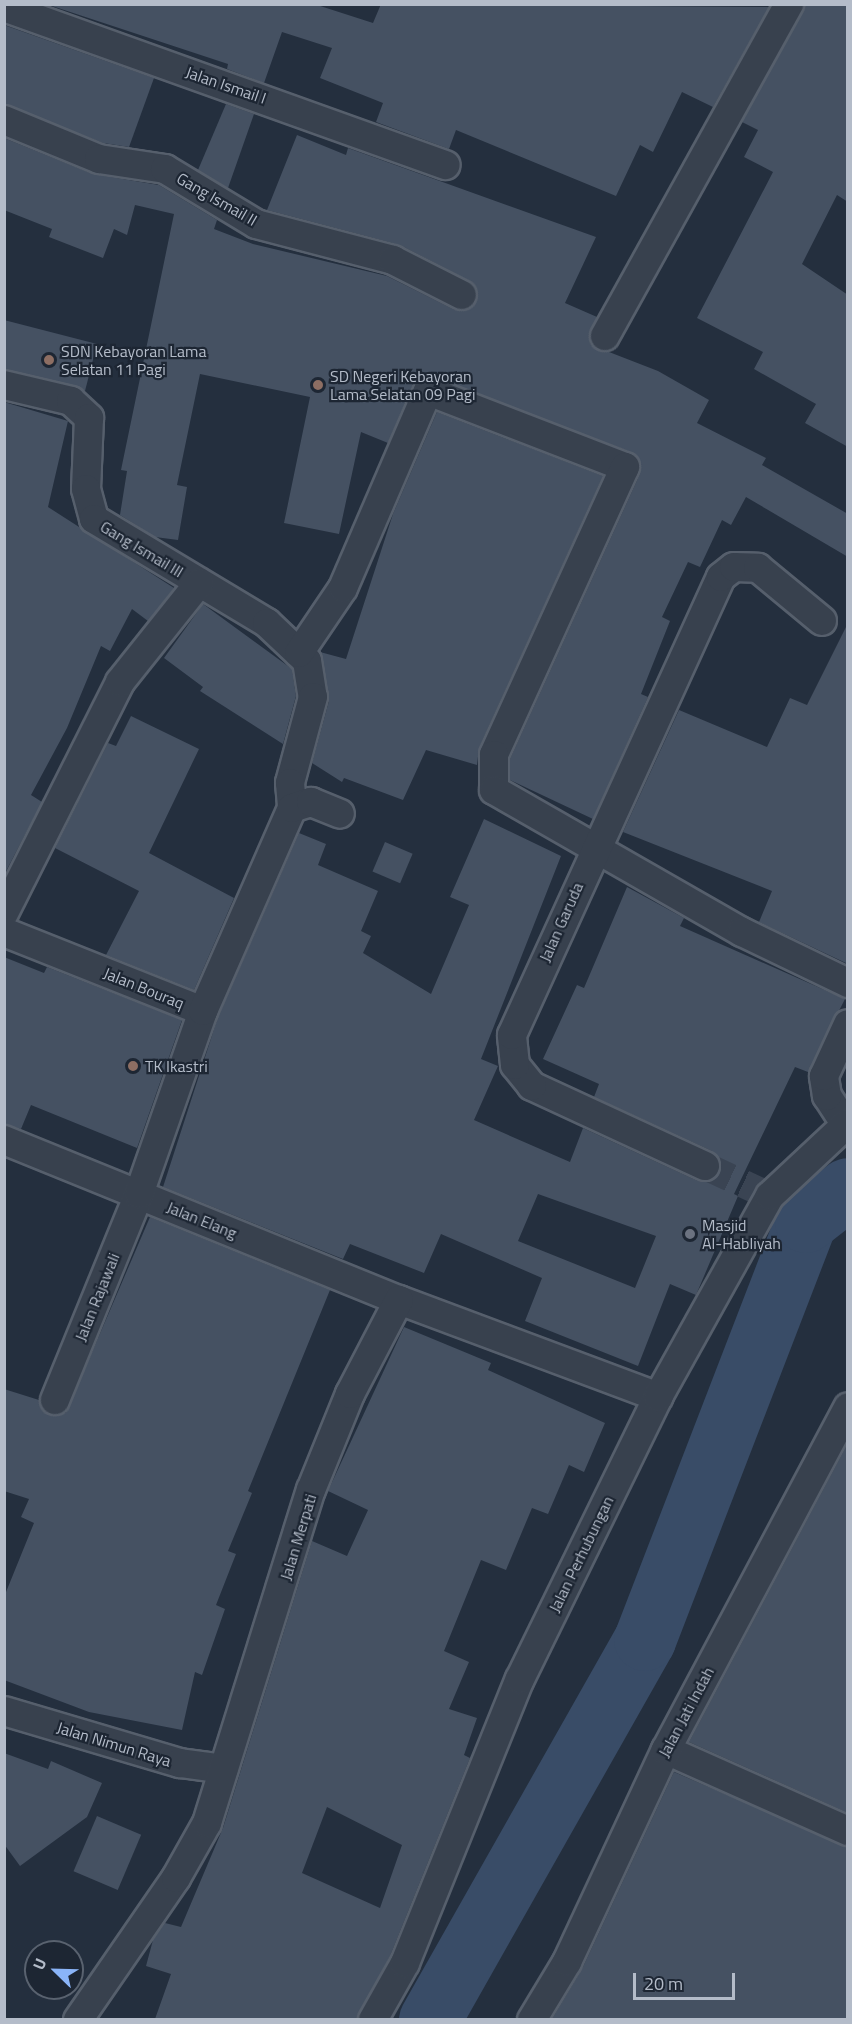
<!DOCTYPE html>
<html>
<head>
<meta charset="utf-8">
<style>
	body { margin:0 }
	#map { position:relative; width:852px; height:2024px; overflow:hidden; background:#242f3e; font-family:"Titillium Web",sans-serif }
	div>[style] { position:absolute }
	.river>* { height:62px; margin:-31px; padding:0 31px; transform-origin:31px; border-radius:31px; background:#394c67 }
	.building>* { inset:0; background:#455162; transform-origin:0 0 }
	.street-tunnel>* { height:28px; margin-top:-14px; transform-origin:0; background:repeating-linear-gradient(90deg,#3a4453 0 28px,transparent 0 42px) }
	.roads { filter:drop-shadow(2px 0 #565f6c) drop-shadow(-2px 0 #565f6c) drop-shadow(0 2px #565f6c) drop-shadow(0 -2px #565f6c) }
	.street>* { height:28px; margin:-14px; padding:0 14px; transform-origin:14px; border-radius:14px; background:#38414e }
	.dots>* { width:16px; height:16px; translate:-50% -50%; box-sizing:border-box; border:3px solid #1d2633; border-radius:50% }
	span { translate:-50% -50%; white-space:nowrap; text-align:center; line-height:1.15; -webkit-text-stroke:4.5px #1d2633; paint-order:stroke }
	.street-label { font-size:16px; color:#b4bcc9 }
	.poi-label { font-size:16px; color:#b4bcc9 }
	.left { translate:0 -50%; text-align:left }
	.frame { position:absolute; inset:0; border:6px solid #b4bcc9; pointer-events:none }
	.north { position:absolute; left:24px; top:1940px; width:60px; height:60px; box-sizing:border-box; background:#1d2633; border:2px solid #59626f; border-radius:50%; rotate:293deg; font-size:16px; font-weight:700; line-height:24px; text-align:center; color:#b4bcc9 }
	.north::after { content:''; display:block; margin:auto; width:21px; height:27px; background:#8ab4f8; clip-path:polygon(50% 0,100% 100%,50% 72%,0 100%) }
	.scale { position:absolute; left:633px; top:1973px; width:102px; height:27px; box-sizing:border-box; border:3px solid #b4bcc9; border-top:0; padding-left:8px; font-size:18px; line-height:21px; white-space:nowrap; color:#b4bcc9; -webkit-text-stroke:4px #1d2633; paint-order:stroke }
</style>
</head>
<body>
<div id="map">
	<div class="river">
		<div style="left:430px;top:2020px;width:437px;rotate:-60.5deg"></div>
		<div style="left:645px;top:1640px;width:448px;rotate:-68.9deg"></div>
		<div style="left:806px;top:1222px;width:53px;rotate:-38.2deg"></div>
	</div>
	<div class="building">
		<div style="clip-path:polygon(46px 4px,314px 4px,373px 23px,381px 4px,769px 7px,713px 107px,682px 92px,653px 152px,640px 145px,616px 196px,456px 130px,449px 149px,376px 122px,383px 103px,320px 78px,332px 48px,282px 32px,264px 83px,227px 69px,228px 64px)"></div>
		<div style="clip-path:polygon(805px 4px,848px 4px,848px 202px,837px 195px,802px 264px,848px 295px,848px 447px,805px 423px,816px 404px,754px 369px,763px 352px,697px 318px,773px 172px,744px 157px,758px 130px,742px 122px)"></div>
		<div style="clip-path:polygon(4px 25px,154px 78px,129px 147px,103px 143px,4px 104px)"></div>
		<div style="clip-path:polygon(226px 104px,254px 114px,228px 188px,198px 170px)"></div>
		<div style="clip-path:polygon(297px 135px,346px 155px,348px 148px,596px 237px,565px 303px,597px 317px,589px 336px,591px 345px,658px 371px,709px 400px,697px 423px,766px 458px,762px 465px,848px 514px,848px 557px,746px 497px,731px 525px,722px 520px,700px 567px,688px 562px,662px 617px,670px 621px,641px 694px,648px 697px,593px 819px,510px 780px,510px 759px,640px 474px,641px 464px,631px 452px,425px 375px,413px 384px,388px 443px,361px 432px,339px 534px,284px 523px,310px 397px,200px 374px,177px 485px,187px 487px,178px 540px,155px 537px,120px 515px,127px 471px,121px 470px,174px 214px,135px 205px,127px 235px,114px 229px,103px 258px,49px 237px,52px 229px,4px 210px,4px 138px,93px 174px,159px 185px,217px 220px,214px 229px,253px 244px,387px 276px,455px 310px,471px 308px,478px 294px,470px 281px,400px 245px,267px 210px)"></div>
		<div style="clip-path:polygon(4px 320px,97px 344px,85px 391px,4px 369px)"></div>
		<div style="clip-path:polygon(4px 402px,68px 421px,48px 507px,174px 588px,148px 621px,132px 609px,110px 651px,101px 646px,67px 728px,31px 795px,42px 802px,4px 875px)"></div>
		<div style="clip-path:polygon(437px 412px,603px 476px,479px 748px,477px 765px,426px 750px,403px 800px,344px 778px,342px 782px,312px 763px,329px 701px,320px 652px,346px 659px,393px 514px)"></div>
		<div style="clip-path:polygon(203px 604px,292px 669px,296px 696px,283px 744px,200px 691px,203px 687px,164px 658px)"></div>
		<div style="clip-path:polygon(848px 623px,848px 964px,759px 922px,772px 891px,623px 832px,679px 710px,767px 747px,790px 698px,807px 705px)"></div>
		<div style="clip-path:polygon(131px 716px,199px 749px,149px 853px,234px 898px,194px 990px,106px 955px,139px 891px,55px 848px,108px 743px,116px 746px)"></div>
		<div style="clip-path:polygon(evenodd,484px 819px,561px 856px,481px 1059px,498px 1066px,474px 1120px,570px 1162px,583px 1128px,698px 1181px,707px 1182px,720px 1173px,721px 1164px,712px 1151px,594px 1097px,599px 1084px,543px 1059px,577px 985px,584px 988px,627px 887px,684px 918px,680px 926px,845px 999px,808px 1072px,795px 1067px,734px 1194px,738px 1196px,696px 1295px,670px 1284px,638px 1366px,525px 1321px,542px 1278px,441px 1234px,424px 1273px,350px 1244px,343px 1259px,163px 1187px,218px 1017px,299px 833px,326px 844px,318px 865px,378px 891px,361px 931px,371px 936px,363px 953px,431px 994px,469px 905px,450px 897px,484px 819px,538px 1194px,656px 1236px,635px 1288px,518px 1241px,538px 1194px)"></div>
		<div style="left:385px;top:842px;width:30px;height:32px;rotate:23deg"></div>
		<div style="clip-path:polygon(4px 957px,44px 973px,47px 967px,182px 1020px,137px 1148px,31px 1105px,21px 1129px,4px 1124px)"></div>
		<div style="clip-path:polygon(150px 1217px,330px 1290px,248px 1491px,252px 1493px,228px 1551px,236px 1554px,216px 1605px,225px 1609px,202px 1675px,195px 1672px,182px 1730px,89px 1712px,4px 1680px,4px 1597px,34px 1523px,21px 1517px,29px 1499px,4px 1491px,4px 1389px,39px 1400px,49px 1415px,66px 1413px)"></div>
		<div style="clip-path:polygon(evenodd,404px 1327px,491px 1363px,488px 1370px,605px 1423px,584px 1472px,569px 1465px,548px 1514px,532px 1508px,506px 1570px,481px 1560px,444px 1651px,469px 1662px,449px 1709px,477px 1718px,464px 1755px,470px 1758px,390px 1956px,357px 2019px,155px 2019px,171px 1974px,146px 1966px,153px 1940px,165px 1923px,181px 1927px,223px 1828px,312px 1541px,347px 1556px,368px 1510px,328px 1491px,404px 1327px,327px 1807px,402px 1845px,380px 1908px,302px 1873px,327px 1807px)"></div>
		<div style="clip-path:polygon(848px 1443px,848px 1813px,689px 1742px)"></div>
		<div style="clip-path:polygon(4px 1753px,48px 1769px,51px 1761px,102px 1783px,87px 1817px,20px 1866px,4px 1844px)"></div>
		<div style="clip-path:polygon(674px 1772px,848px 1847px,848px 2019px,552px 2019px,582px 1969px)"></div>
		<div style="left:97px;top:1816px;width:48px;height:60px;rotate:23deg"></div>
	</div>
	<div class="street-tunnel">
		<div style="left:705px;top:1166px;width:62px;rotate:24.9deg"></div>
	</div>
	<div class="roads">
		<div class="street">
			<div style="left:4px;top:7px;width:469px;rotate:19.7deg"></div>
			<div style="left:4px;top:120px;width:103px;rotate:22.3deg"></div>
			<div style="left:99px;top:159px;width:67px;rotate:8.6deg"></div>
			<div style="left:165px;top:169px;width:106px;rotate:31.1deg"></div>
			<div style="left:256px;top:224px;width:142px;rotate:14.7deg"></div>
			<div style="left:393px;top:260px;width:77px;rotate:26.9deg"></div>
			<div style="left:605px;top:336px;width:380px;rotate:-61deg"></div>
			<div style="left:4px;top:385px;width:69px;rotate:13.4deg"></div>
			<div style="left:71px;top:401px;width:25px;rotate:43deg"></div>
			<div style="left:89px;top:418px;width:71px;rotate:92.4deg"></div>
			<div style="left:86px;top:489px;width:31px;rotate:75deg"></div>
			<div style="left:94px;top:519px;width:202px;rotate:31deg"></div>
			<div style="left:267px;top:623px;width:55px;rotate:43.5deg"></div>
			<div style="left:307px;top:661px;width:36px;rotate:81deg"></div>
			<div style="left:313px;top:697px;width:89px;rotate:105deg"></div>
			<div style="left:290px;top:783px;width:25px;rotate:85deg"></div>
			<div style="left:299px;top:653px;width:78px;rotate:-55.9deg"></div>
			<div style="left:343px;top:588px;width:215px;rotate:-66.7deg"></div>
			<div style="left:428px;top:391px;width:211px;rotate:21.1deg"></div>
			<div style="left:625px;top:467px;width:316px;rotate:114.5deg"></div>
			<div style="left:494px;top:755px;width:35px;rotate:90deg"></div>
			<div style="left:494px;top:790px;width:286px;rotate:29.8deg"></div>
			<div style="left:742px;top:932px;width:118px;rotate:25.7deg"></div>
			<div style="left:4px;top:913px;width:258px;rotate:-63.3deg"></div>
			<div style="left:120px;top:682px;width:127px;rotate:-51.4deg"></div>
			<div style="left:4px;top:932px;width:214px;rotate:21.7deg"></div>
			<div style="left:846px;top:1125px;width:35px;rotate:-123deg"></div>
			<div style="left:827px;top:1096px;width:20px;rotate:-99deg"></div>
			<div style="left:824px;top:1076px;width:57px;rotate:-65.2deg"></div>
			<div style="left:4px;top:1140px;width:426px;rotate:22.1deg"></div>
			<div style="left:399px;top:1300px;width:277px;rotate:20.5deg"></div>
			<div style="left:705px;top:1166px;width:191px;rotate:-155.2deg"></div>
			<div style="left:532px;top:1086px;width:27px;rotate:-129deg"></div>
			<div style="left:515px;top:1065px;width:30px;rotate:-96deg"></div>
			<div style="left:512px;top:1035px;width:503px;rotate:-65.47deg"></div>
			<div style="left:721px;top:577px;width:16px;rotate:-38deg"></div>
			<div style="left:734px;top:567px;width:24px;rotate:2deg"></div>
			<div style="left:758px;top:568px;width:83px;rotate:39.6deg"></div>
			<div style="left:55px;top:1400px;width:222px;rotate:-67.8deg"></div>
			<div style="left:139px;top:1194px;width:194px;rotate:-70.7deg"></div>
			<div style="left:203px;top:1011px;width:222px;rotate:-66.3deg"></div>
			<div style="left:292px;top:808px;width:20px;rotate:-18deg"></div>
			<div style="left:311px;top:802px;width:31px;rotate:22deg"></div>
			<div style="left:4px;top:1711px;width:184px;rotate:16.5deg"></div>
			<div style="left:180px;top:1763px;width:44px;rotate:7.8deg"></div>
			<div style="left:666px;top:1750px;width:199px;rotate:24deg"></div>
			<div style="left:78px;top:2020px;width:173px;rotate:-55.4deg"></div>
			<div style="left:176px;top:1878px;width:63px;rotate:-60.6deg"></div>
			<div style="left:207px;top:1823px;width:349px;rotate:-72.7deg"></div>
			<div style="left:311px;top:1490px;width:104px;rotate:-67.9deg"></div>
			<div style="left:350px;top:1394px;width:106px;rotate:-62.5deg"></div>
			<div style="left:373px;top:2020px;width:65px;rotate:-60.7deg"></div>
			<div style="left:405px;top:1963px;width:306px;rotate:-68deg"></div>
			<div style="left:520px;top:1679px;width:314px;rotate:-63.9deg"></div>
			<div style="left:658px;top:1397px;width:230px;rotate:-60.9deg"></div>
			<div style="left:770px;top:1196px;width:107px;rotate:-43.1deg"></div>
			<div style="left:532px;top:2020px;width:68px;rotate:-58.9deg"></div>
			<div style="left:567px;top:1962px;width:234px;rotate:-65deg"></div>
			<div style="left:666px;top:1750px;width:388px;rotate:-62deg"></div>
		</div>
	</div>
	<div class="dots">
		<div style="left:49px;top:360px;background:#8d6e63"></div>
		<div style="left:318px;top:385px;background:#8d6e63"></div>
		<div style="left:133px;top:1066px;background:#8d6e63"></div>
		<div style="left:690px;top:1234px;background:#6b7280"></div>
	</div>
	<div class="street-label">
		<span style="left:226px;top:85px;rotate:19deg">Jalan Ismail I</span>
		<span style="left:217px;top:199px;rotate:30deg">Gang Ismail II</span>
		<span style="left:142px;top:549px;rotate:31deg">Gang Ismail III</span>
		<span style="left:561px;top:922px;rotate:-66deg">Jalan Garuda</span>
		<span style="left:144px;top:988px;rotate:22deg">Jalan Bouraq</span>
		<span style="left:202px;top:1220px;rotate:22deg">Jalan Elang</span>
		<span style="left:97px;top:1297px;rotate:-68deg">Jalan Rajawali</span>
		<span style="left:298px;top:1537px;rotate:-73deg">Jalan Merpati</span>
		<span style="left:581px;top:1554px;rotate:-64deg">Jalan Perhubungan</span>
		<span style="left:686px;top:1712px;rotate:-62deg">Jalan Jati Indah</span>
		<span style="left:114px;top:1744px;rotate:17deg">Jalan Nimun Raya</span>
	</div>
	<div class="poi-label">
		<span class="left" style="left:61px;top:360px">SDN Kebayoran Lama<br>Selatan 11 Pagi</span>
		<span class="left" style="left:330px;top:385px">SD Negeri Kebayoran<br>Lama Selatan 09 Pagi</span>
		<span class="left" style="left:145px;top:1066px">TK Ikastri</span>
		<span class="left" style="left:702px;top:1234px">Masjid<br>Al-Habliyah</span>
	</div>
	<div class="frame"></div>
	<div class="north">U</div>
	<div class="scale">20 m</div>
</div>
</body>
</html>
